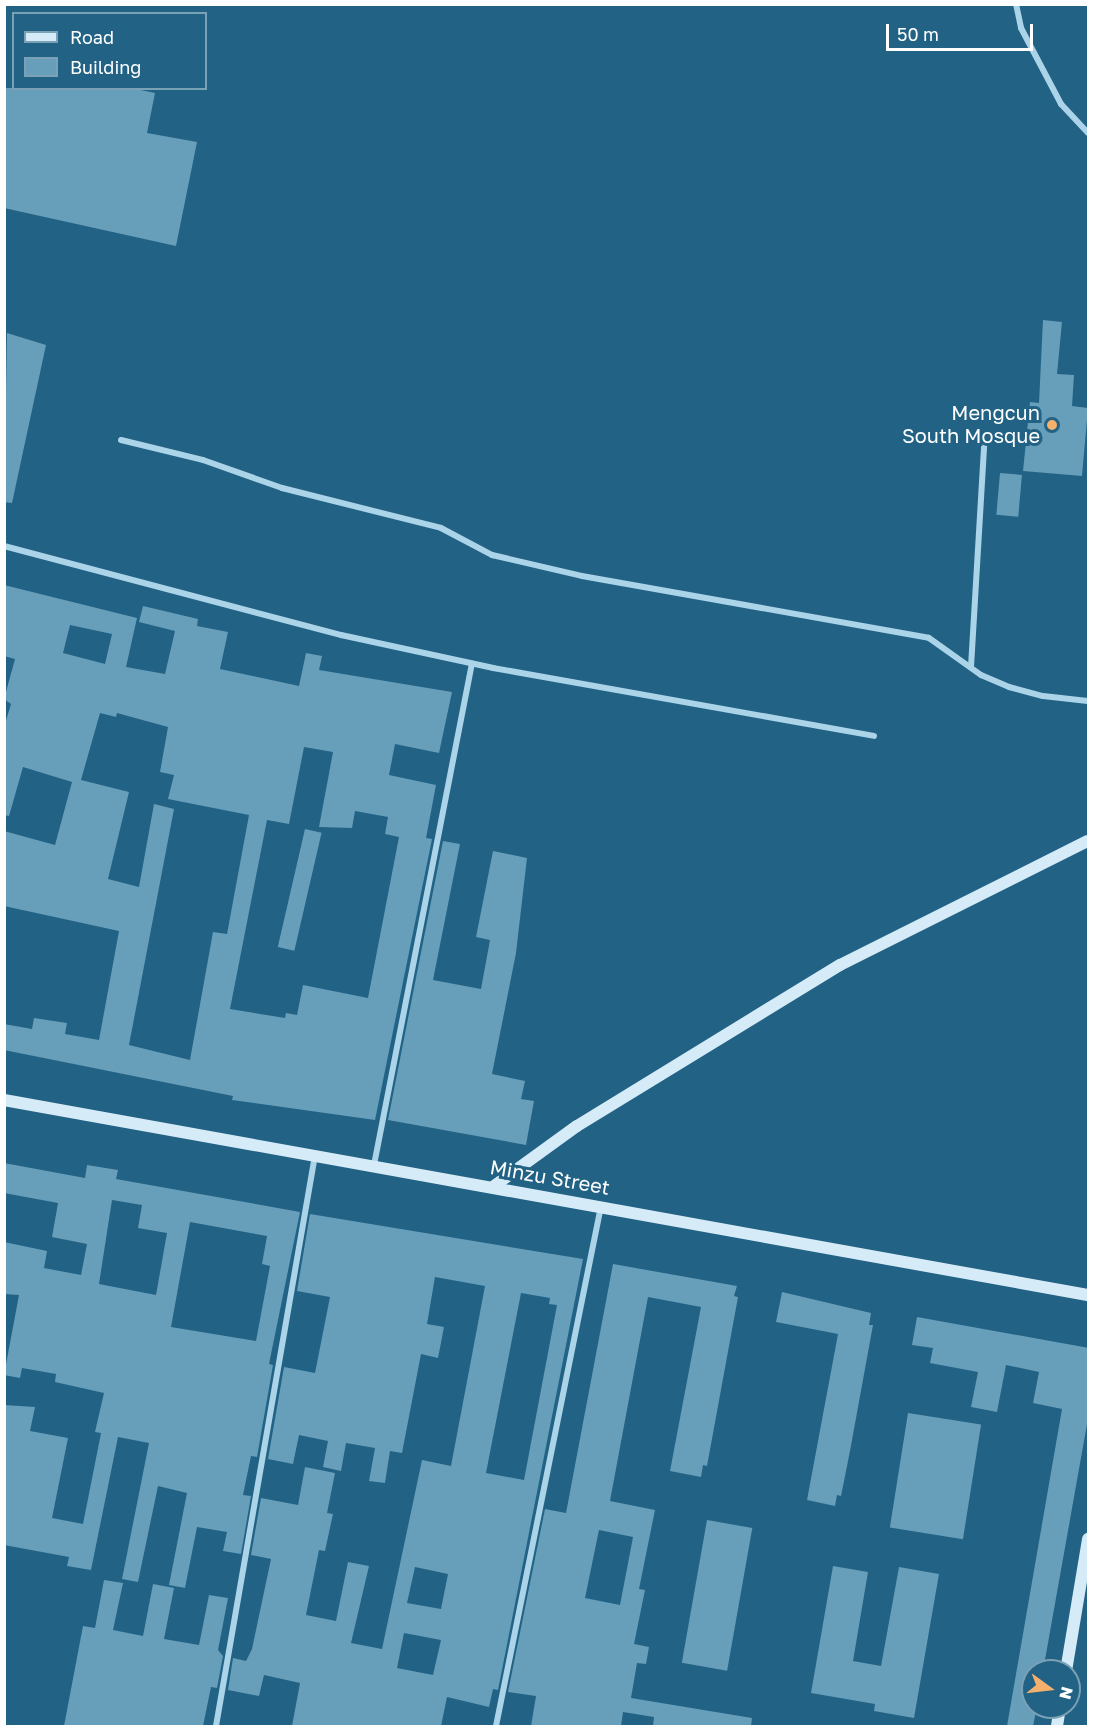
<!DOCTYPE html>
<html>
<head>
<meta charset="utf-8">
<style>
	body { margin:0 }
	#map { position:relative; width:1093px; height:1731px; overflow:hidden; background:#226285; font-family:"Golos Text",sans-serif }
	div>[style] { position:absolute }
	.building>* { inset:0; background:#679eba; transform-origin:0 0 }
	.street>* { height:6px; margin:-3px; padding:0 3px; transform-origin:3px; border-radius:3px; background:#abd4e9 }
	.secondary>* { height:12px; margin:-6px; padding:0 6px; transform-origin:6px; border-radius:6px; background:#d5ebf7 }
	.dots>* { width:16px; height:16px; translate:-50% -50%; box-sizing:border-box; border:3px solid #226285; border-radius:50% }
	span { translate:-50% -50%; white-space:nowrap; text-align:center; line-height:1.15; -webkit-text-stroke:6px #226285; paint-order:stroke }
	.poi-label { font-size:20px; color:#fff }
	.right { translate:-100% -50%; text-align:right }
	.street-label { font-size:20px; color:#fff }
	.frame { position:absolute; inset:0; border:6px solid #fff; pointer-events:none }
	.legend { position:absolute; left:12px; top:12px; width:195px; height:78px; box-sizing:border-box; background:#226285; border:2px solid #7aa1b6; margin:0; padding:8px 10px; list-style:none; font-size:18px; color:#fff }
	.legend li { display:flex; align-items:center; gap:12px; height:30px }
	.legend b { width:30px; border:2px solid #7aa1b6 }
	.north { position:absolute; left:1021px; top:1659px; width:60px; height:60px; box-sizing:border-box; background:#226285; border:2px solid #7aa1b6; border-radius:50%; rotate:105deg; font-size:16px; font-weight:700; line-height:24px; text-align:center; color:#fff }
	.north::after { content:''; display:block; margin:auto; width:21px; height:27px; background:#f5b06d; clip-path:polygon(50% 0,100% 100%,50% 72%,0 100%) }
	.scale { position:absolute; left:886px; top:24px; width:147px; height:27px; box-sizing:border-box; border:3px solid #fff; border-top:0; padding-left:8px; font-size:18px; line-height:21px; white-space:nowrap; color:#fff; -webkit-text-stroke:4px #226285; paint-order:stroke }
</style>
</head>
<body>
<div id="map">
	<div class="building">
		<div style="clip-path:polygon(4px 88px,131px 88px,155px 93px,147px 133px,197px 142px,176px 246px,4px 208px)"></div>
		<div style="clip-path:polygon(1043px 320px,1062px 322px,1057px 374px,1074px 375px,1072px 406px,1088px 408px,1082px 476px,1023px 471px,1030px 402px,1039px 403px)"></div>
		<div style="clip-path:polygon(7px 333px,46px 345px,12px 503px,4px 502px)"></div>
		<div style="left:1000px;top:473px;width:22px;height:42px;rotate:5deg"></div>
		<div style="clip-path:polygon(evenodd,4px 585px,137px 618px,126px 667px,165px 674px,175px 631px,139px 622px,143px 606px,198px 619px,197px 626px,228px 632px,220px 669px,299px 686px,306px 653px,322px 656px,319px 670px,452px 692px,439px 753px,395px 744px,389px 775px,436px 785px,426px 838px,432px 839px,375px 1120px,232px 1100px,233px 1096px,4px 1050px,4px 1024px,32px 1029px,34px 1018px,67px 1023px,65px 1034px,99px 1040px,119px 931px,4px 906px,4px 831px,55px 845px,72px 782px,23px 767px,9px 816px,4px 815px,4px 727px,11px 704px,4px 699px,15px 659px,4px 656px,4px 585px,70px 625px,112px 634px,105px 664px,63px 653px,70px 625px,4px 585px,100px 713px,116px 717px,117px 713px,168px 727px,160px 772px,174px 775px,168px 799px,249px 815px,227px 934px,213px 932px,190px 1060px,129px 1045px,174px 809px,154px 804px,139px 887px,108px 879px,129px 792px,81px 780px,100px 713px,4px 585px,304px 747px,333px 752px,319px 827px,352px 828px,355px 811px,388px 817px,385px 834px,399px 837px,368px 998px,303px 985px,297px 1015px,286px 1013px,285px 1018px,230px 1009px,267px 820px,289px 824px,304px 747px)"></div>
		<div style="left:305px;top:829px;width:17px;height:121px;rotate:13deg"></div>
		<div style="clip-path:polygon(443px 841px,460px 844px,433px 980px,481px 989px,490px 940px,476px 937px,493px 851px,527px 858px,516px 953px,492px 1074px,525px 1081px,521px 1099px,534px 1101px,526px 1145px,388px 1120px)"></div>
		<div style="clip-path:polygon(evenodd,4px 1163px,85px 1178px,87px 1165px,118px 1170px,116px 1179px,300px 1212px,269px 1364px,273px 1365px,257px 1457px,251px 1456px,243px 1495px,251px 1496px,241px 1554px,223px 1551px,227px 1532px,197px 1527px,185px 1588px,169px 1585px,187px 1493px,158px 1486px,138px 1582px,122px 1579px,149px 1443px,118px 1437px,91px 1570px,67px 1566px,69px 1557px,4px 1545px,4px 1405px,35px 1407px,30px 1431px,68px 1438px,52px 1518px,83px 1524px,101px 1433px,95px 1432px,104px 1393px,55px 1382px,56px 1374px,22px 1368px,20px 1378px,4px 1375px,19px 1295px,4px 1294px,4px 1242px,47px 1251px,44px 1268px,81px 1275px,87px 1244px,52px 1237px,58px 1203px,4px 1193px,4px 1163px,112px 1200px,142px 1205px,138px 1228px,167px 1233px,156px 1295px,99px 1284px,112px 1200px,4px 1163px,190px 1222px,267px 1236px,262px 1264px,270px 1266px,256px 1341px,171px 1327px,190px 1222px)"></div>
		<div style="clip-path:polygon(evenodd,310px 1214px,583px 1259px,498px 1690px,493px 1689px,489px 1707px,447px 1697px,441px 1726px,292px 1726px,300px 1683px,264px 1675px,259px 1696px,228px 1690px,233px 1658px,246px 1661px,252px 1649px,271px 1559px,251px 1555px,261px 1498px,298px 1505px,305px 1467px,335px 1473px,327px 1513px,333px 1514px,325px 1551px,319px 1550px,306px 1615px,336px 1621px,348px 1562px,369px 1566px,351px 1643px,382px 1649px,422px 1460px,451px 1466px,485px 1286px,435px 1277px,427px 1324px,444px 1327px,438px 1358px,421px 1354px,402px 1453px,390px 1451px,385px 1483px,369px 1481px,375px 1448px,346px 1443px,341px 1471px,323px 1467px,328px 1441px,299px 1435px,293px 1464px,268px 1459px,284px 1367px,315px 1373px,330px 1297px,297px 1291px,310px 1214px,521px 1293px,550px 1298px,549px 1304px,557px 1305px,524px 1480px,486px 1473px,521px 1293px,310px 1214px,415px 1567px,448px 1574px,441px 1609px,407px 1603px,415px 1567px,310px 1214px,404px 1633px,441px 1640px,433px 1675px,397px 1668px,404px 1633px)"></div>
		<div style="clip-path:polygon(evenodd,613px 1264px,737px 1286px,734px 1296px,738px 1297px,707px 1466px,703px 1465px,701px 1477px,670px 1471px,701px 1307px,648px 1297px,610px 1501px,655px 1510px,639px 1589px,645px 1590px,634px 1644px,649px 1647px,646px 1664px,637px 1663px,631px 1698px,752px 1718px,751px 1726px,653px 1726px,654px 1717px,623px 1712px,621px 1726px,531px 1726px,536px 1696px,508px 1692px,545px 1509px,566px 1513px,613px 1264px,599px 1530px,633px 1537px,620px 1605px,585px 1598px,599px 1530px)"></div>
		<div style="clip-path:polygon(782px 1292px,871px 1313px,869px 1325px,873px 1325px,850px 1451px,841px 1496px,837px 1495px,835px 1506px,807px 1500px,838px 1334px,776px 1322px)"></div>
		<div style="clip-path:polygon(917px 1317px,1089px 1348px,1089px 1413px,1043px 1671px,1033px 1671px,1033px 1707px,1037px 1707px,1033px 1726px,1007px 1726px,1062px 1409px,1033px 1403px,1039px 1372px,1006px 1365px,997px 1412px,971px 1407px,978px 1372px,930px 1363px,933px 1348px,912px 1345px)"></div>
		<div style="left:908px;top:1413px;width:74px;height:116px;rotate:9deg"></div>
		<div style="left:707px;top:1520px;width:46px;height:145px;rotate:10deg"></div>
		<div style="clip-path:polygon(833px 1566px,868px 1572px,853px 1661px,881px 1666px,899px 1567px,939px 1574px,914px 1718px,874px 1711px,875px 1704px,811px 1693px)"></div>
		<div style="clip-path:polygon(104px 1580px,123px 1583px,113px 1630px,143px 1636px,153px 1584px,174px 1588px,164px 1639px,199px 1645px,209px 1595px,228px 1598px,218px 1650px,223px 1656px,217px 1688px,211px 1687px,203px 1726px,64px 1726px,83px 1626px,95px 1628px)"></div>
	</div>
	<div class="street">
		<div style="left:1016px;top:4px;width:25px;rotate:78deg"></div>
		<div style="left:1021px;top:28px;width:86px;rotate:62.2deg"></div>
		<div style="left:1061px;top:104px;width:40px;rotate:47deg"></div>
		<div style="left:121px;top:440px;width:84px;rotate:13.7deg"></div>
		<div style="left:203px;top:460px;width:84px;rotate:19.5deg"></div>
		<div style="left:282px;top:488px;width:164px;rotate:14.1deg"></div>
		<div style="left:441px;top:528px;width:58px;rotate:27.9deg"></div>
		<div style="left:492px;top:555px;width:92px;rotate:13.1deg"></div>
		<div style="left:582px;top:576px;width:352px;rotate:10.1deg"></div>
		<div style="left:929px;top:638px;width:64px;rotate:35.4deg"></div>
		<div style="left:981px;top:675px;width:30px;rotate:23deg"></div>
		<div style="left:1009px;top:687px;width:35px;rotate:15deg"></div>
		<div style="left:1043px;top:696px;width:45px;rotate:6.3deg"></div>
		<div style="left:4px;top:546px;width:349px;rotate:14.8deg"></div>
		<div style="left:341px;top:635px;width:156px;rotate:12.2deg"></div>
		<div style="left:493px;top:668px;width:387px;rotate:10.1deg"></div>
		<div style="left:971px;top:667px;width:222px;rotate:-86.6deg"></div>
		<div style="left:374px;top:1165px;width:511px;rotate:-78.95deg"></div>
		<div style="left:216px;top:1726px;width:580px;rotate:-80.16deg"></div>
		<div style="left:496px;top:1726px;width:530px;rotate:-78.58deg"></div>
	</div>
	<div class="secondary">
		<div style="left:4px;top:1100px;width:1101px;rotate:10.2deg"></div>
		<div style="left:494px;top:1186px;width:102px;rotate:-35.9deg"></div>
		<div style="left:577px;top:1126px;width:308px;rotate:-31.5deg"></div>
		<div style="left:840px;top:965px;width:277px;rotate:-26.6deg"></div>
		<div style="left:1066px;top:1671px;width:134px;rotate:-80.5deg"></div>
		<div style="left:1057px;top:1726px;width:19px;rotate:-81deg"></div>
	</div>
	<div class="dots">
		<div style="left:1052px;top:425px;background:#f5b06d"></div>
	</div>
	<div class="poi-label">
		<span class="right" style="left:1040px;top:424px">Mengcun<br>South Mosque</span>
	</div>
	<div class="street-label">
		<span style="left:550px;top:1177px;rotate:10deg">Minzu Street</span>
	</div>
	<div class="frame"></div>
	<ul class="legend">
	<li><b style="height:8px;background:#d5ebf7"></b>Road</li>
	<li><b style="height:16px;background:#679eba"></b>Building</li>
	</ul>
	<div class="north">N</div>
	<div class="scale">50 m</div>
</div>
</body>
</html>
